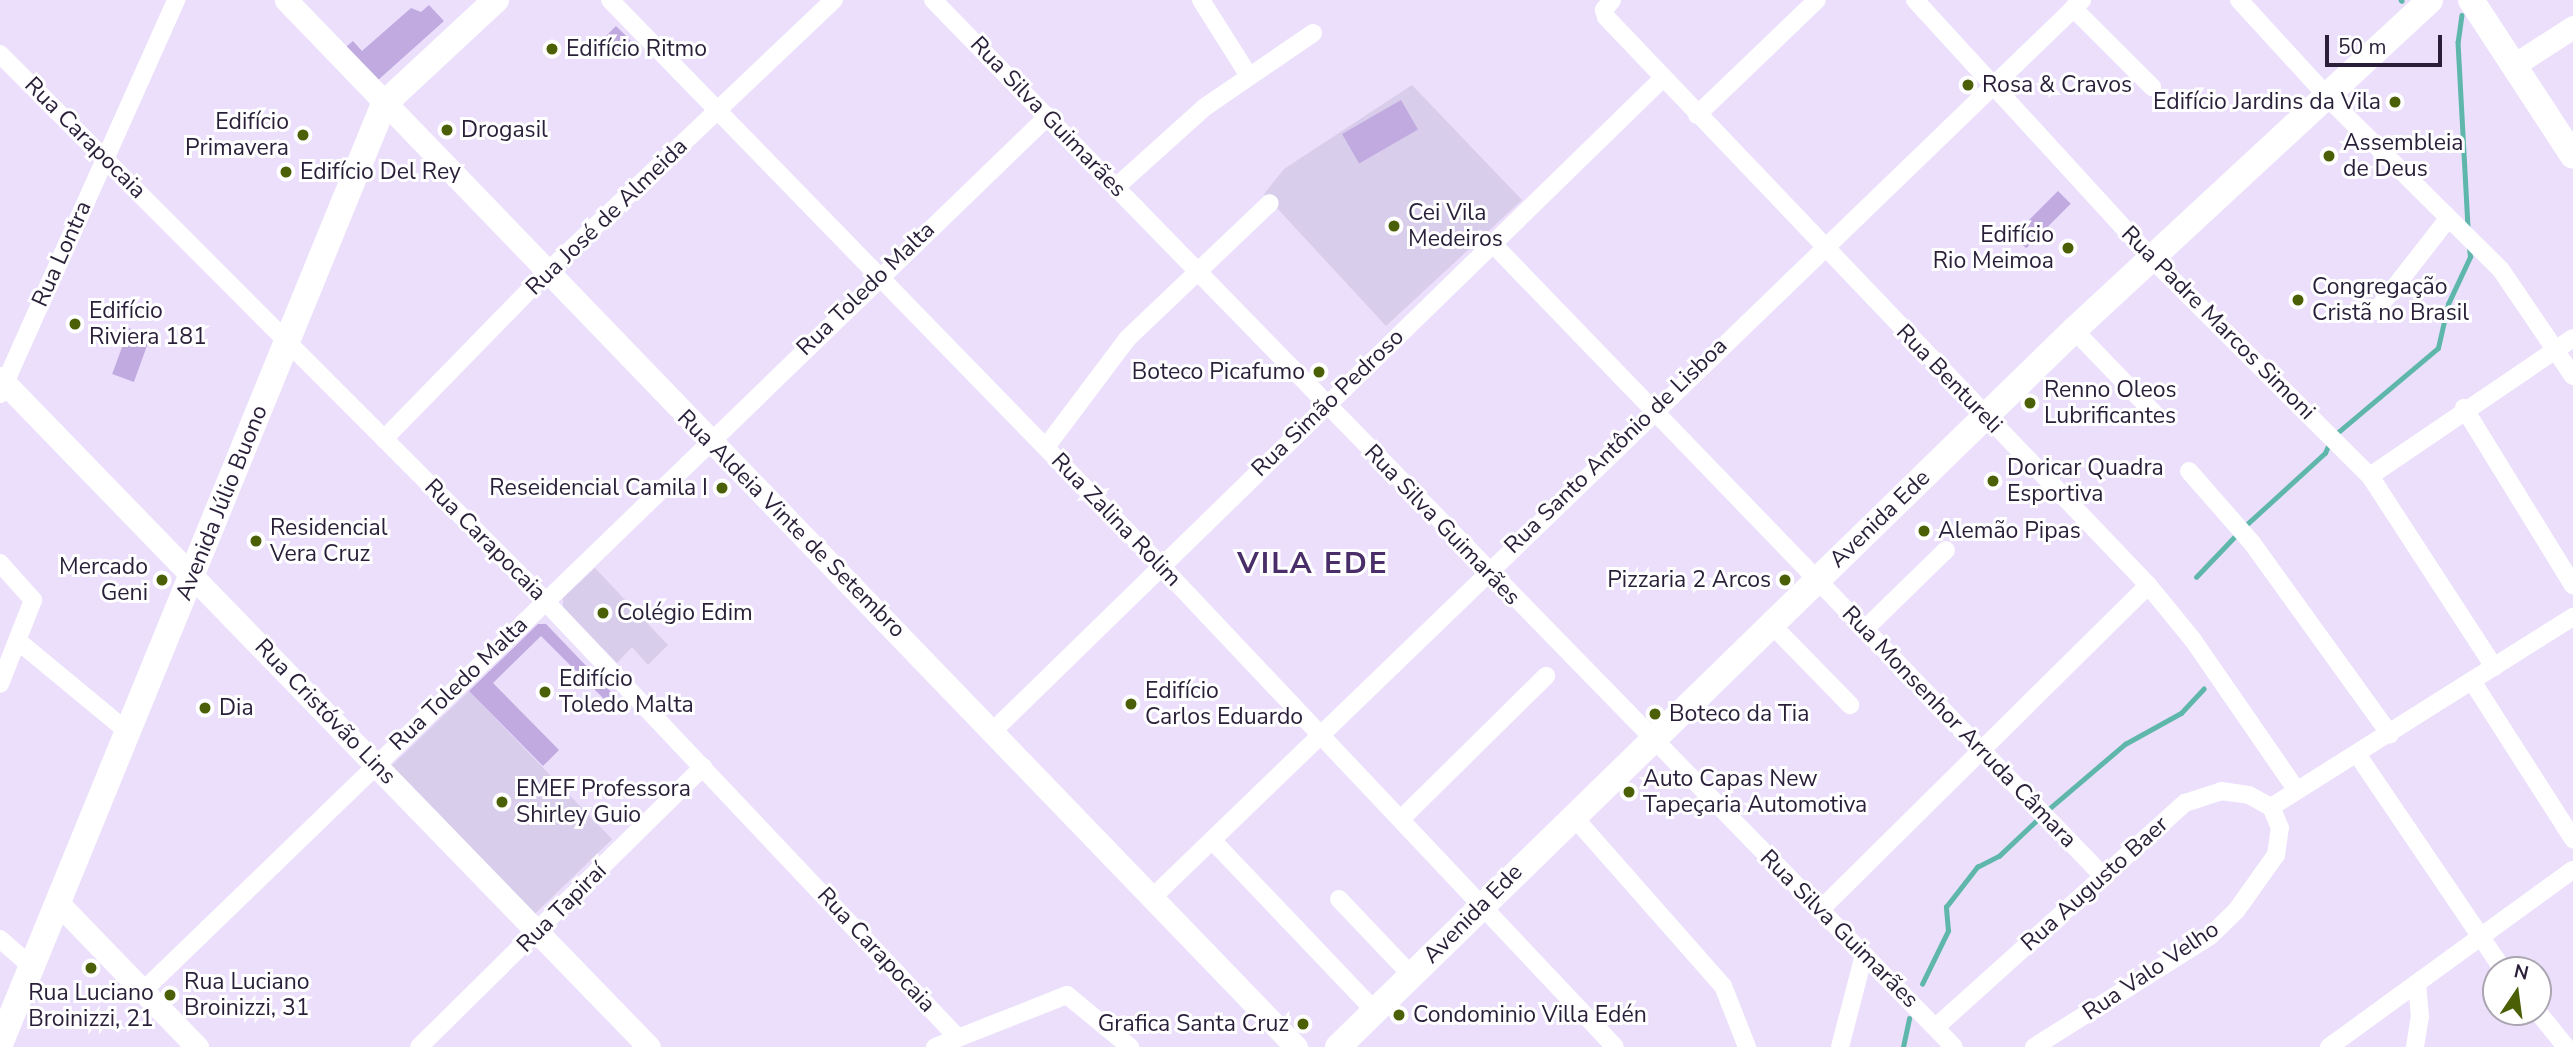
<!DOCTYPE html>
<html>
<head>
<meta charset="utf-8">
<style>
	body { margin:0 }
	#map { position:relative; width:2573px; height:1047px; overflow:hidden; background:#ebdffc; font-family:"Nunito Sans",sans-serif }
	div>[style] { position:absolute }
	.built>* { inset:0; background:#d9cdec; transform-origin:0 0 }
	.green>* { inset:0; background:#c0aae0; transform-origin:0 0 }
	.stream>* { height:4.5px; margin:-2.25px; padding:0 2.25px; transform-origin:2.25px; border-radius:2.25px; background:#5eb7aa }
	.minor>* { height:18px; margin:-9px; padding:0 9px; transform-origin:9px; border-radius:9px; background:#fff }
	.tertiary>* { height:23px; margin:-11.5px; padding:0 11.5px; transform-origin:11.5px; border-radius:11.5px; background:#fff }
	.secondary>* { height:26px; margin:-13px; padding:0 13px; transform-origin:13px; border-radius:13px; background:#fff }
	.dots>* { width:19px; height:19px; translate:-50% -50%; box-sizing:border-box; border:4px solid #fff; border-radius:50% }
	span { translate:-50% -50%; white-space:nowrap; text-align:center; line-height:1.15; -webkit-text-stroke:6px #fff; paint-order:stroke }
	.poi-label { font-size:23px; color:#2a1f39 }
	.left { translate:0 -50%; text-align:left }
	.right { translate:-100% -50%; text-align:right }
	.street-label { font-size:23px; color:#2a1f39 }
	.district-label { font-size:30px; color:#492e69; font-weight:700; letter-spacing:2px }
	.north { position:absolute; left:2482px; top:956px; width:70px; height:70px; box-sizing:border-box; background:#fff; border:2px solid #aaa5b0; border-radius:50%; rotate:13deg; font-size:19px; font-weight:700; line-height:28px; text-align:center; color:#2a1f39 }
	.north::after { content:''; display:block; margin:auto; width:24px; height:32px; background:#4b5f07; clip-path:polygon(50% 0,100% 100%,50% 72%,0 100%) }
	.scale { position:absolute; left:2325px; top:35px; width:117px; height:32px; box-sizing:border-box; border:4px solid #2a1f39; border-top:0; padding-left:9px; font-size:21px; line-height:24px; white-space:nowrap; color:#2a1f39; -webkit-text-stroke:5px #fff; paint-order:stroke }
</style>
</head>
<body>
<div id="map">
	<div class="built">
		<div style="clip-path:polygon(1412px 85px,1522px 200px,1386px 326px,1264px 194px,1284px 169px)"></div>
		<div style="clip-path:polygon(595px 568px,668px 645px,648px 665px,632px 647px,617px 663px,563px 607px,563px 598px)"></div>
		<div style="left:469px;top:691px;width:206px;height:108px;rotate:46deg"></div>
	</div>
	<div class="green">
		<div style="clip-path:polygon(429px 5px,444px 21px,377px 81px,346px 47px,353px 41px,362px 51px,411px 8px,421px 12px)"></div>
		<div style="left:616px;top:26px;width:21px;height:25px;rotate:45deg"></div>
		<div style="left:1401px;top:100px;width:34px;height:68px;rotate:60deg"></div>
		<div style="left:2058px;top:191px;width:18px;height:63px;rotate:45deg"></div>
		<div style="left:129px;top:328px;width:23px;height:49px;rotate:20deg"></div>
		<div style="clip-path:polygon(538px 624px,546px 624px,615px 696px,608px 703px,541px 636px,493px 683px,559px 750px,543px 766px,469px 691px)"></div>
	</div>
	<div class="stream">
		<div style="left:2401px;top:0;width:1px;rotate:45deg"></div>
		<div style="left:2462px;top:15px;width:27px;rotate:98deg"></div>
		<div style="left:2458px;top:42px;width:187px;rotate:86.9deg"></div>
		<div style="left:2336px;top:434px;width:133px;rotate:-40.1deg"></div>
		<div style="left:2438px;top:348px;width:45px;rotate:-77.2deg"></div>
		<div style="left:2448px;top:304px;width:52px;rotate:-64.9deg"></div>
		<div style="left:2470px;top:257px;width:9px;rotate:-96deg"></div>
		<div style="left:2245px;top:526px;width:108px;rotate:-42.4deg"></div>
		<div style="left:2325px;top:453px;width:12px;rotate:-66deg"></div>
		<div style="left:2196px;top:577px;width:61px;rotate:-46.3deg"></div>
		<div style="left:2050px;top:808px;width:99px;rotate:-40.5deg"></div>
		<div style="left:2125px;top:744px;width:64px;rotate:-29deg"></div>
		<div style="left:2181px;top:713px;width:33px;rotate:-47deg"></div>
		<div style="left:1922px;top:984px;width:59px;rotate:-63.9deg"></div>
		<div style="left:1948px;top:931px;width:24px;rotate:-95deg"></div>
		<div style="left:1946px;top:907px;width:51px;rotate:-52.2deg"></div>
		<div style="left:1977px;top:867px;width:25px;rotate:-27deg"></div>
		<div style="left:1999px;top:856px;width:54px;rotate:-43.5deg"></div>
		<div style="left:1903px;top:1047px;width:29px;rotate:-78deg"></div>
	</div>
	<div class="minor">
		<div style="left:610px;top:0;width:790px;rotate:45.77deg"></div>
		<div style="left:1161px;top:566px;width:661px;rotate:46.65deg"></div>
		<div style="left:933px;top:0;width:1462px;rotate:45.72deg"></div>
		<div style="left:1201px;top:0;width:90px;rotate:57.7deg"></div>
		<div style="left:1612px;top:0;width:13px;rotate:129deg"></div>
		<div style="left:1604px;top:10px;width:7px;rotate:74deg"></div>
		<div style="left:1606px;top:17px;width:785px;rotate:46.34deg"></div>
		<div style="left:2148px;top:585px;width:71px;rotate:50.7deg"></div>
		<div style="left:2193px;top:640px;width:183px;rotate:55.4deg"></div>
		<div style="left:1915px;top:0;width:351px;rotate:47.5deg"></div>
		<div style="left:2152px;top:259px;width:308px;rotate:44.9deg"></div>
		<div style="left:2370px;top:476px;width:228px;rotate:57deg"></div>
		<div style="left:2239px;top:0;width:144px;rotate:47.5deg"></div>
		<div style="left:2336px;top:106px;width:233px;rotate:44.8deg"></div>
		<div style="left:2501px;top:270px;width:128px;rotate:55.8deg"></div>
		<div style="left:2073px;top:8px;width:112px;rotate:45deg"></div>
		<div style="left:0;top:54px;width:746px;rotate:45.05deg"></div>
		<div style="left:527px;top:582px;width:627px;rotate:46.61deg"></div>
		<div style="left:1697px;top:115px;width:166px;rotate:-43.8deg"></div>
		<div style="left:1116px;top:187px;width:120px;rotate:-42deg"></div>
		<div style="left:1205px;top:107px;width:131px;rotate:-34.4deg"></div>
		<div style="left:1493px;top:244px;width:880px;rotate:46.01deg"></div>
		<div style="left:2376px;top:311px;width:117px;rotate:-52deg"></div>
		<div style="left:2074px;top:330px;width:115px;rotate:46.1deg"></div>
		<div style="left:0;top:394px;width:432px;rotate:-65.9deg"></div>
		<div style="left:2464px;top:408px;width:208px;rotate:58.4deg"></div>
		<div style="left:384px;top:439px;width:232px;rotate:-45.7deg"></div>
		<div style="left:546px;top:273px;width:397px;rotate:-43.5deg"></div>
		<div style="left:1046px;top:447px;width:135px;rotate:-53.1deg"></div>
		<div style="left:1127px;top:339px;width:197px;rotate:-43.6deg"></div>
		<div style="left:2189px;top:471px;width:96px;rotate:48.8deg"></div>
		<div style="left:2252px;top:543px;width:236px;rotate:54.2deg"></div>
		<div style="left:2370px;top:476px;width:245px;rotate:-34.2deg"></div>
		<div style="left:0;top:563px;width:50px;rotate:48.3deg"></div>
		<div style="left:33px;top:600px;width:90px;rotate:111.4deg"></div>
		<div style="left:1772px;top:625px;width:112px;rotate:45.7deg"></div>
		<div style="left:1865px;top:629px;width:113px;rotate:-44.3deg"></div>
		<div style="left:18px;top:641px;width:143px;rotate:39.6deg"></div>
		<div style="left:2472px;top:681px;width:188px;rotate:57.4deg"></div>
		<div style="left:994px;top:730px;width:934px;rotate:-44.26deg"></div>
		<div style="left:2357px;top:754px;width:261px;rotate:55.9deg"></div>
		<div style="left:2271px;top:807px;width:357px;rotate:-32.2deg"></div>
		<div style="left:1573px;top:816px;width:227px;rotate:48.6deg"></div>
		<div style="left:1723px;top:986px;width:66px;rotate:68.5deg"></div>
		<div style="left:1401px;top:819px;width:204px;rotate:-44.6deg"></div>
		<div style="left:1212px;top:840px;width:236px;rotate:46.4deg"></div>
		<div style="left:1154px;top:896px;width:1290px;rotate:-43.99deg"></div>
		<div style="left:1339px;top:899px;width:105px;rotate:46.5deg"></div>
		<div style="left:1820px;top:910px;width:462px;rotate:-44.7deg"></div>
		<div style="left:0;top:939px;width:41px;rotate:41.1deg"></div>
		<div style="left:144px;top:990px;width:1257px;rotate:-44.03deg"></div>
		<div style="left:2538px;top:1012px;width:45px;rotate:51.3deg"></div>
		<div style="left:1936px;top:1027px;width:335px;rotate:-42deg"></div>
		<div style="left:2185px;top:803px;width:38px;rotate:-18deg"></div>
		<div style="left:2221px;top:791px;width:28px;rotate:8deg"></div>
		<div style="left:2249px;top:795px;width:25px;rotate:29deg"></div>
		<div style="left:419px;top:1047px;width:399px;rotate:-44.6deg"></div>
		<div style="left:935px;top:1047px;width:142px;rotate:-21.5deg"></div>
		<div style="left:1067px;top:995px;width:82px;rotate:39.5deg"></div>
		<div style="left:1840px;top:1047px;width:95px;rotate:-75.4deg"></div>
		<div style="left:2034px;top:1047px;width:208px;rotate:-32.2deg"></div>
		<div style="left:2210px;top:936px;width:36px;rotate:-44deg"></div>
		<div style="left:2236px;top:911px;width:69px;rotate:-54.5deg"></div>
		<div style="left:2276px;top:855px;width:27px;rotate:-82deg"></div>
		<div style="left:2280px;top:828px;width:23px;rotate:-113deg"></div>
		<div style="left:2329px;top:1047px;width:301px;rotate:-36deg"></div>
		<div style="left:2415px;top:1047px;width:30px;rotate:-81deg"></div>
		<div style="left:2420px;top:1017px;width:33px;rotate:-95deg"></div>
	</div>
	<div class="tertiary">
		<div style="left:286px;top:0;width:1455px;rotate:46.03deg"></div>
		<div style="left:2514px;top:65px;width:70px;rotate:-32.8deg"></div>
		<div style="left:0;top:378px;width:932px;rotate:45.87deg"></div>
		<div style="left:57px;top:902px;width:202px;rotate:46deg"></div>
	</div>
	<div class="secondary">
		<div style="left:2471px;top:0;width:186px;rotate:56.8deg"></div>
		<div style="left:0;top:1044px;width:1015px;rotate:-67.78deg"></div>
		<div style="left:384px;top:104px;width:153px;rotate:-42.9deg"></div>
		<div style="left:1338px;top:1047px;width:1028px;rotate:-44.25deg"></div>
		<div style="left:2074px;top:330px;width:485px;rotate:-42.8deg"></div>
	</div>
	<div class="dots">
		<div style="left:552px;top:49px;background:#4b5f07"></div>
		<div style="left:1968px;top:85px;background:#4b5f07"></div>
		<div style="left:2395px;top:102px;background:#4b5f07"></div>
		<div style="left:447px;top:130px;background:#4b5f07"></div>
		<div style="left:303px;top:135px;background:#4b5f07"></div>
		<div style="left:2329px;top:156px;background:#4b5f07"></div>
		<div style="left:286px;top:172px;background:#4b5f07"></div>
		<div style="left:1394px;top:226px;background:#4b5f07"></div>
		<div style="left:2068px;top:248px;background:#4b5f07"></div>
		<div style="left:2298px;top:300px;background:#4b5f07"></div>
		<div style="left:75px;top:324px;background:#4b5f07"></div>
		<div style="left:1319px;top:372px;background:#4b5f07"></div>
		<div style="left:2030px;top:403px;background:#4b5f07"></div>
		<div style="left:1993px;top:481px;background:#4b5f07"></div>
		<div style="left:722px;top:488px;background:#4b5f07"></div>
		<div style="left:1924px;top:531px;background:#4b5f07"></div>
		<div style="left:256px;top:541px;background:#4b5f07"></div>
		<div style="left:162px;top:580px;background:#4b5f07"></div>
		<div style="left:1785px;top:580px;background:#4b5f07"></div>
		<div style="left:603px;top:613px;background:#4b5f07"></div>
		<div style="left:545px;top:692px;background:#4b5f07"></div>
		<div style="left:1131px;top:704px;background:#4b5f07"></div>
		<div style="left:205px;top:708px;background:#4b5f07"></div>
		<div style="left:1655px;top:714px;background:#4b5f07"></div>
		<div style="left:1629px;top:792px;background:#4b5f07"></div>
		<div style="left:502px;top:802px;background:#4b5f07"></div>
		<div style="left:91px;top:968px;background:#4b5f07"></div>
		<div style="left:170px;top:995px;background:#4b5f07"></div>
		<div style="left:1399px;top:1015px;background:#4b5f07"></div>
		<div style="left:1303px;top:1024px;background:#4b5f07"></div>
	</div>
	<div class="poi-label">
		<span class="left" style="left:566px;top:49px">Edifício Ritmo</span>
		<span class="left" style="left:1982px;top:85px">Rosa &amp; Cravos</span>
		<span class="right" style="left:2381px;top:102px">Edifício Jardins da Vila</span>
		<span class="right" style="left:289px;top:135px">Edifício<br>Primavera</span>
		<span class="left" style="left:461px;top:130px">Drogasil</span>
		<span class="left" style="left:2343px;top:156px">Assembleia<br>de Deus</span>
		<span class="left" style="left:300px;top:172px">Edifício Del Rey</span>
		<span class="left" style="left:1408px;top:226px">Cei Vila<br>Medeiros</span>
		<span class="right" style="left:2054px;top:248px">Edifício<br>Rio Meimoa</span>
		<span class="left" style="left:2312px;top:300px">Congregação<br>Cristã no Brasil</span>
		<span class="left" style="left:89px;top:324px">Edifício<br>Riviera 181</span>
		<span class="right" style="left:1305px;top:372px">Boteco Picafumo</span>
		<span class="left" style="left:2044px;top:403px">Renno Oleos<br>Lubrificantes</span>
		<span class="left" style="left:2007px;top:481px">Doricar Quadra<br>Esportiva</span>
		<span class="right" style="left:708px;top:488px">Reseidencial Camila I</span>
		<span class="left" style="left:270px;top:541px">Residencial<br>Vera Cruz</span>
		<span class="left" style="left:1938px;top:531px">Alemão Pipas</span>
		<span class="right" style="left:148px;top:580px">Mercado<br>Geni</span>
		<span class="right" style="left:1771px;top:580px">Pizzaria 2 Arcos</span>
		<span class="left" style="left:617px;top:613px">Colégio Edim</span>
		<span class="left" style="left:559px;top:692px">Edifício<br>Toledo Malta</span>
		<span class="left" style="left:1145px;top:704px">Edifício<br>Carlos Eduardo</span>
		<span class="left" style="left:219px;top:708px">Dia</span>
		<span class="left" style="left:1669px;top:714px">Boteco da Tia</span>
		<span class="left" style="left:1643px;top:792px">Auto Capas New<br>Tapeçaria Automotiva</span>
		<span class="left" style="left:516px;top:802px">EMEF Professora<br>Shirley Guio</span>
		<span class="left" style="left:184px;top:995px">Rua Luciano<br>Broinizzi, 31</span>
		<span style="left:91px;top:1006px">Rua Luciano<br>Broinizzi, 21</span>
		<span class="left" style="left:1413px;top:1015px">Condominio Villa Edén</span>
		<span class="right" style="left:1289px;top:1024px">Grafica Santa Cruz</span>
	</div>
	<div class="street-label">
		<span style="left:1048px;top:117px;rotate:46deg">Rua Silva Guimarães</span>
		<span style="left:85px;top:138px;rotate:45deg">Rua Carapocaia</span>
		<span style="left:607px;top:217px;rotate:-44deg">Rua José de Almeida</span>
		<span style="left:62px;top:254px;rotate:-66deg">Rua Lontra</span>
		<span style="left:866px;top:289px;rotate:-44deg">Rua Toledo Malta</span>
		<span style="left:2218px;top:323px;rotate:45deg">Rua Padre Marcos Simoni</span>
		<span style="left:1949px;top:379px;rotate:46deg">Rua Bentureli</span>
		<span style="left:1328px;top:403px;rotate:-44deg">Rua Simão Pedroso</span>
		<span style="left:1616px;top:446px;rotate:-44deg">Rua Santo Antônio de Lisboa</span>
		<span style="left:222px;top:503px;rotate:-68deg">Avenida Júlio Buono</span>
		<span style="left:1880px;top:519px;rotate:-44deg">Avenida Ede</span>
		<span style="left:1116px;top:520px;rotate:46deg">Rua Zalina Rolim</span>
		<span style="left:791px;top:524px;rotate:45deg">Rua Aldeia Vinte de Setembro</span>
		<span style="left:1442px;top:525px;rotate:46deg">Rua Silva Guimarães</span>
		<span style="left:485px;top:540px;rotate:45deg">Rua Carapocaia</span>
		<span style="left:459px;top:684px;rotate:-44deg">Rua Toledo Malta</span>
		<span style="left:325px;top:712px;rotate:46deg">Rua Cristóvão Lins</span>
		<span style="left:1959px;top:727px;rotate:46deg">Rua Monsenhor Arruda Câmara</span>
		<span style="left:2095px;top:884px;rotate:-42deg">Rua Augusto Baer</span>
		<span style="left:562px;top:908px;rotate:-45deg">Rua Tapiraí</span>
		<span style="left:1473px;top:914px;rotate:-45deg">Avenida Ede</span>
		<span style="left:1839px;top:929px;rotate:45deg">Rua Silva Guimarães</span>
		<span style="left:876px;top:950px;rotate:47deg">Rua Carapocaia</span>
		<span style="left:2151px;top:971px;rotate:-34deg">Rua Valo Velho</span>
	</div>
	<div class="district-label">
		<span style="left:1313px;top:564px">VILA EDE</span>
	</div>
	<div class="north">N</div>
	<div class="scale">50 m</div>
</div>
</body>
</html>
